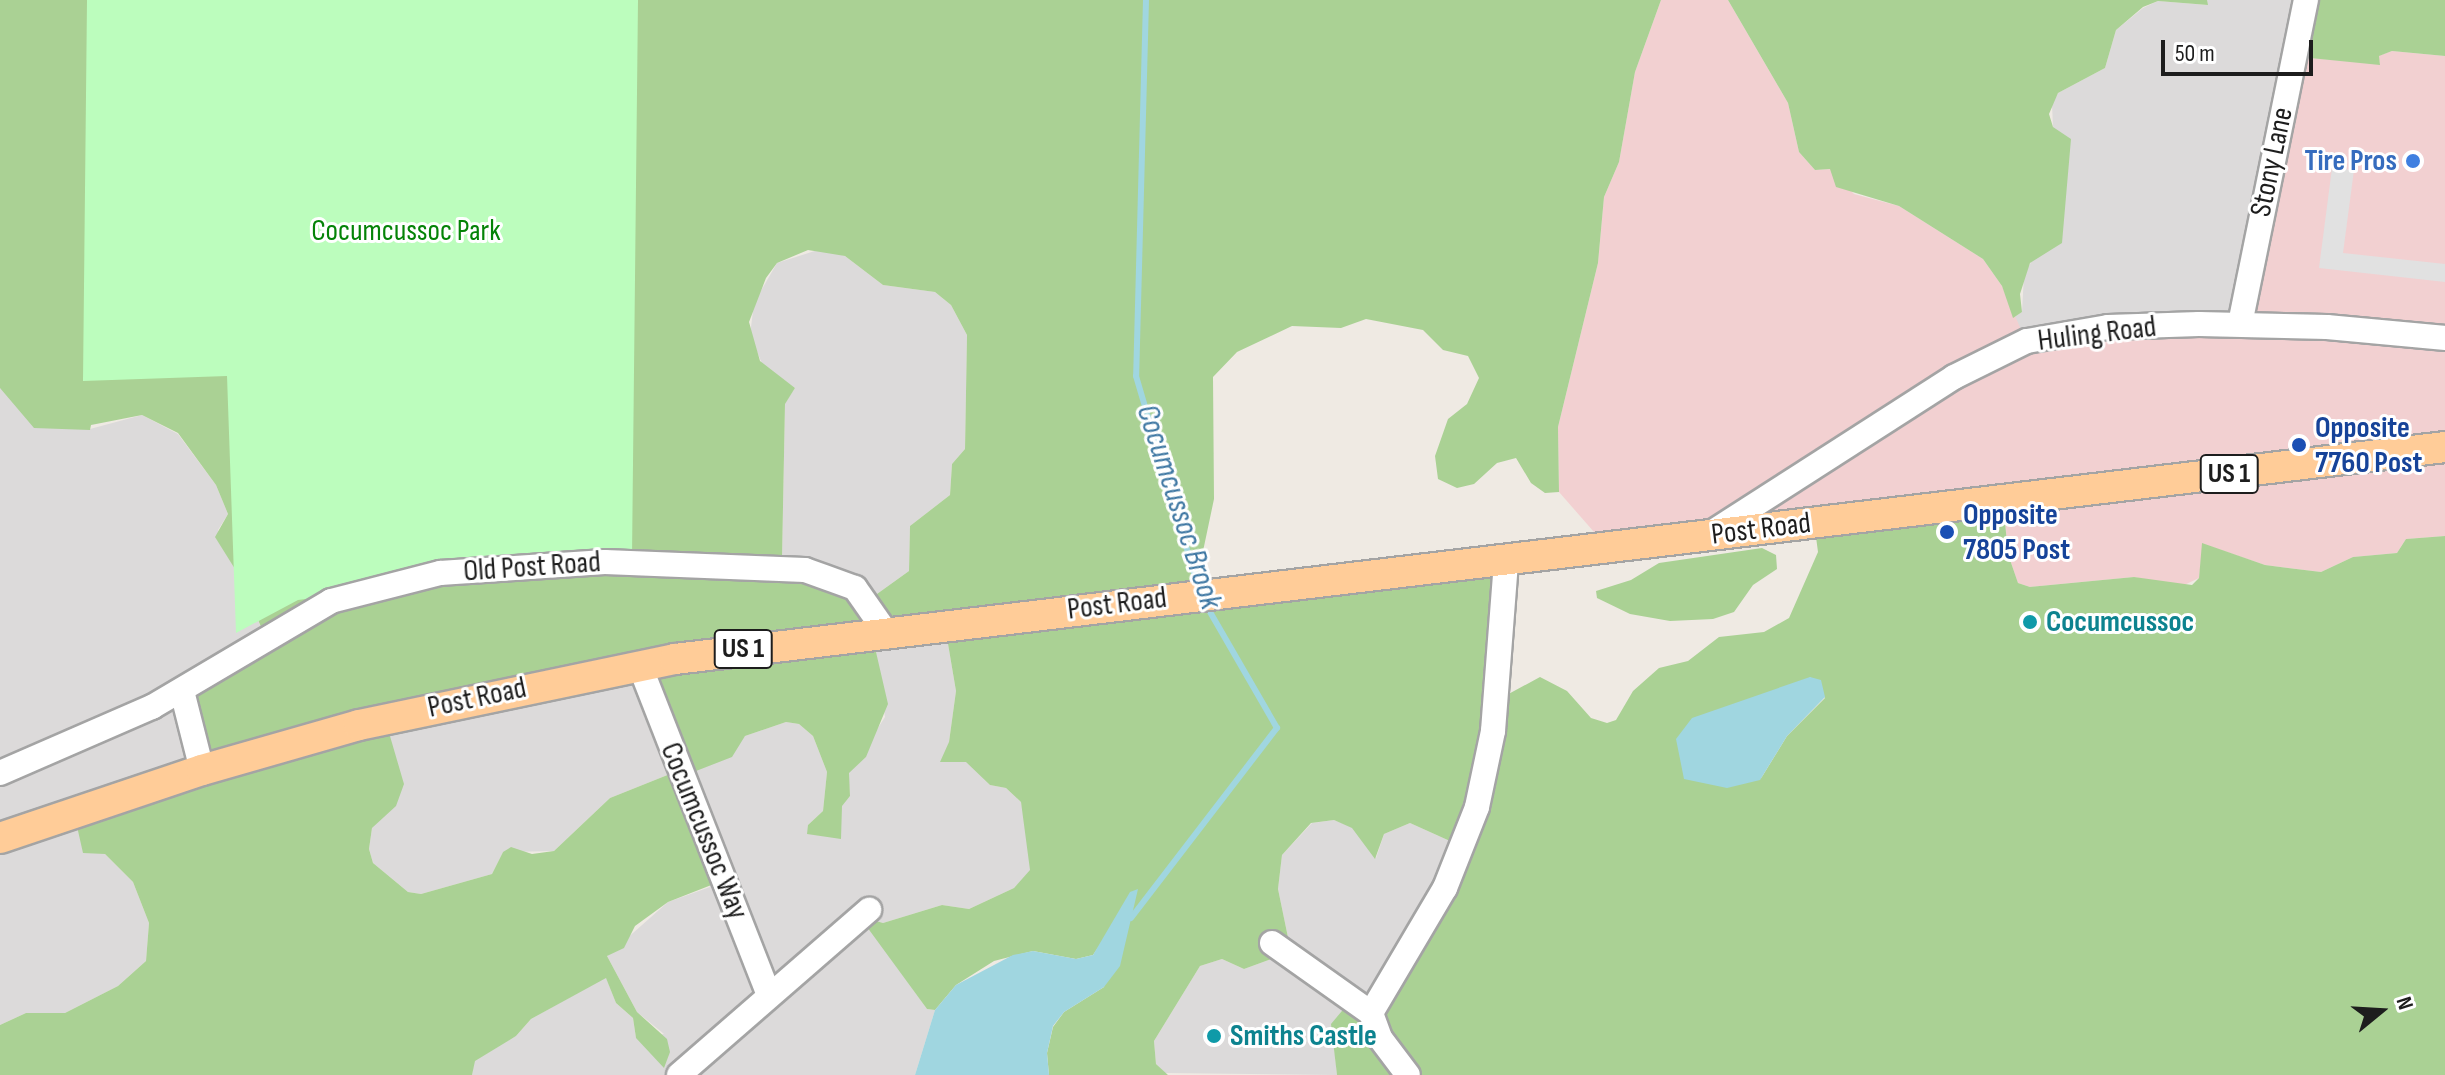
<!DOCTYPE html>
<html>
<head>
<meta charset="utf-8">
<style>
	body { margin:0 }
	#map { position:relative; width:2445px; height:1075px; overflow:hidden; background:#efeae3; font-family:"Sofia Sans Condensed",sans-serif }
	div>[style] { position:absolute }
	.residential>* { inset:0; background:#dcdada }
	.commercial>* { inset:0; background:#f2d0d1 }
	.forest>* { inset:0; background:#aad194 }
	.park>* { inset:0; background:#bcfdbd }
	.parking>* { inset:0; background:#e1e1e1 }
	.water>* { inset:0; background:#a0d6e0 }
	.stream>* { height:6px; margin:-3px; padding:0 3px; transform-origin:3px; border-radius:3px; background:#a0d6e0 }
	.roads { filter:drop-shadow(2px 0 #a4a4a4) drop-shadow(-2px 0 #a4a4a4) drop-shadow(0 2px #a4a4a4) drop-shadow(0 -2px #a4a4a4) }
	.minor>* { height:24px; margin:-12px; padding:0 12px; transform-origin:12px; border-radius:12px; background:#fff }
	.major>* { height:30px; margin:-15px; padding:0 15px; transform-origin:15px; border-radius:15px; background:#ffcc98 }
	.dots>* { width:22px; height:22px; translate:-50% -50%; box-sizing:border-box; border:4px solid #fff; border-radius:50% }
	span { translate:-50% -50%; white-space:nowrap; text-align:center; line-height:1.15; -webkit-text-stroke:6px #fff; paint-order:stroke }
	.shield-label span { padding:2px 6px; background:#fff; border:2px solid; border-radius:6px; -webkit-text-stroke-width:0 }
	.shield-label { font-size:28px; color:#1d1d1d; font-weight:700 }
	.shop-label { font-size:30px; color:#366cbe; font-weight:700 }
	.right { translate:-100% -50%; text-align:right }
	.street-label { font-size:30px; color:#1d1d1d }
	.park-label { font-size:30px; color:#048307 }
	.transit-label { font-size:30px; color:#164399; font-weight:700 }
	.left { translate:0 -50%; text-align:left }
	.culture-label { font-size:30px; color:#0d838f; font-weight:700 }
	.water-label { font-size:32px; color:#3f78a3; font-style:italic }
	.north { position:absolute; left:2341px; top:971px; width:80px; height:80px; -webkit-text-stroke:6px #fff; paint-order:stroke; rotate:72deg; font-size:22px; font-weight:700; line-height:32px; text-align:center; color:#1d1d1d }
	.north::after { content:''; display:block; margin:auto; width:28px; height:36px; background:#1d1d1d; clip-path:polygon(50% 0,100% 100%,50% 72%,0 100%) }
	.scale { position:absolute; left:2161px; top:40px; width:152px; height:36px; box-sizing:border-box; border:4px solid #1d1d1d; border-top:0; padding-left:10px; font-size:24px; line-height:28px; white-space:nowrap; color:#1d1d1d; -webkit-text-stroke:6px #fff; paint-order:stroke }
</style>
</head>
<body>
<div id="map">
	<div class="residential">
		<div style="clip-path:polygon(2207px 0,2307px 0,2241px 323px,2026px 341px,2013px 318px,2022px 312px,2024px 274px,2033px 259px,2058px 245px,2052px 104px,2058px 93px,2105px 68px,2116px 30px,2143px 8px,2158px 1px,2207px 5px)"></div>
		<div style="clip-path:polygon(821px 249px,845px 256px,883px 285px,935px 292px,951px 305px,967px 335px,965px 449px,952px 464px,950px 495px,910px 526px,909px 571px,870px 599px,782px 559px,785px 403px,795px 388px,763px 366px,750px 335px,754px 303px,777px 263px)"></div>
		<div style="clip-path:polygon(0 388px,90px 429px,142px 415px,178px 434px,216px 485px,228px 514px,218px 530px,264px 634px,201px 767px,105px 854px,133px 882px,149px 923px,146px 961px,118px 986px,65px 1013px,26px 1013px,0 1025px)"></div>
		<div style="clip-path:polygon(946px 632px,956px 691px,949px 742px,990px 785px,1006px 788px,1021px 802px,1032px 852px,1030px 871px,1014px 888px,969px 909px,942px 905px,883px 923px,861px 917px,927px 1009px,935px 1010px,915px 1075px,472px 1075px,474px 1061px,516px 1036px,531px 1019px,606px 977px,616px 1003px,633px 1018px,636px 1038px,664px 1034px,637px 1012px,607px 956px,668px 902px,710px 887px,678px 778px,733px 749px,745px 736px,786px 722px,799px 724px,813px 736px,827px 772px,823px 811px,808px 825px,850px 796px,848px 773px,866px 757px,867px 745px,885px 717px,873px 639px)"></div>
		<div style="clip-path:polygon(631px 668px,670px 774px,610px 798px,554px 851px,503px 852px,492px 874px,421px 894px,408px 892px,373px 863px,369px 849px,372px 828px,389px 807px,385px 718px)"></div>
		<div style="clip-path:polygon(1334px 820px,1352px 827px,1376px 858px,1384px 834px,1410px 823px,1461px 846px,1389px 977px,1333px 1035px,1337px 1075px,1165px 1073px,1156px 1064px,1154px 1041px,1200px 966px,1222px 959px,1244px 969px,1291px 952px,1278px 889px,1282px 855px,1312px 823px)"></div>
	</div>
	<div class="commercial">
		<div style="clip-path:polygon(1661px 0,1728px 0,1788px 103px,1799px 152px,1815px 170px,1831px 169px,1854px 194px,1899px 206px,1983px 259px,2002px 286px,2026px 341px,2241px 323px,2300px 57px,2380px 64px,2378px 56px,2392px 51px,2445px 56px,2445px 536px,2406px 539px,2397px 553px,2353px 557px,2321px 572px,2265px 565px,2203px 544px,2199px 578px,2180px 587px,2134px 577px,2030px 587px,2018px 583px,2008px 554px,2003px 500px,1601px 540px,1559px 492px,1558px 427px,1598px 263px,1604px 197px,1619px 162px,1635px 72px)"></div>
	</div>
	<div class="forest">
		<div style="clip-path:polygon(evenodd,0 0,1661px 0,1635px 72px,1619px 162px,1604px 197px,1598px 263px,1558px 427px,1559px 492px,1545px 493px,1531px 483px,1516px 458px,1497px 463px,1474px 484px,1457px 488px,1438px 479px,1435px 456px,1448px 419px,1467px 404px,1479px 378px,1468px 356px,1443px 350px,1423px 330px,1366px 319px,1341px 328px,1292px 326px,1237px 352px,1213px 377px,1214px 499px,1202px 556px,1206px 591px,1497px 560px,1503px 697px,1540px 677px,1567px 691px,1591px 718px,1607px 723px,1616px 720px,1633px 691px,1659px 668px,1688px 661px,1719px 637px,1764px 632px,1789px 618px,1818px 552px,1814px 522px,2003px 500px,2008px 554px,2018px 583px,2030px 587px,2134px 577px,2192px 585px,2199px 578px,2202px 543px,2265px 565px,2321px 572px,2353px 557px,2397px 553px,2406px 539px,2445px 536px,2445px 1075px,1337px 1075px,1331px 1024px,1352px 999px,1370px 1009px,1461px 846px,1410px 823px,1384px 834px,1375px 859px,1352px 828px,1334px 820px,1311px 823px,1282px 855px,1278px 889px,1291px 952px,1244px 969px,1222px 959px,1200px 966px,1154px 1041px,1156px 1064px,1168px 1075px,1049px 1075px,1047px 1053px,1053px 1027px,1064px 1012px,1104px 987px,1112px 927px,1093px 955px,1076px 959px,1033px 951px,994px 961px,956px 985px,935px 1010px,927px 1009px,859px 916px,883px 923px,942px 905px,969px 909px,1014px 888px,1030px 870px,1021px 802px,1006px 788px,990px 785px,966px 762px,940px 762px,949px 742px,956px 691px,946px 632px,873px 639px,888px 704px,866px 757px,849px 773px,850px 796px,842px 806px,841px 839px,807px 834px,808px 825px,823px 811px,827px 772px,813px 736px,799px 724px,786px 722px,745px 736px,732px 757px,678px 778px,719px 882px,668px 902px,635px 926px,624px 948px,607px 956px,637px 1012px,667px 1039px,670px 1052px,664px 1068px,636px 1038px,633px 1018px,616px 1003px,606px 978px,531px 1019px,516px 1036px,475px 1061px,472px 1075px,0 1075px,0 1025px,26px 1013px,65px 1013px,118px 986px,146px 961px,149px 923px,133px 882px,105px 854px,83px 853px,74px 813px,201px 767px,186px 690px,264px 634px,240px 577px,215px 537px,228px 514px,216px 485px,178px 433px,142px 415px,91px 425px,90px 430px,34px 428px,0 388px,0 0,808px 250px,845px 256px,883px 285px,935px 292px,951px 305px,967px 335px,965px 449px,952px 464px,950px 495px,910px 526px,909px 571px,870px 599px,782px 559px,785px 404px,795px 388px,760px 361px,749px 322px,766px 278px,777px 263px,808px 250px,0 0,631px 668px,670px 774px,610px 798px,554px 851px,532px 854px,511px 847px,503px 852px,492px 874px,421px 894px,408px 892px,373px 863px,369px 849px,372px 828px,396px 806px,404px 784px,385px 719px,631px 668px,0 0,1810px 677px,1825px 698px,1787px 736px,1760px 780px,1810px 677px)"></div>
		<div style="clip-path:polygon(1728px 0,2207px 0,2208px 5px,2158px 1px,2143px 7px,2116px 30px,2105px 68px,2058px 93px,2049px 114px,2053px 127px,2071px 139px,2062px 243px,2030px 263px,2020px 294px,2022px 312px,2013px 318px,2002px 286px,1983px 259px,1899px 206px,1836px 187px,1830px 169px,1815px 170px,1799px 152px,1788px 103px)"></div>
		<div style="clip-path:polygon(2307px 0,2445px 0,2445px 56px,2392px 51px,2379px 56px,2380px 65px,2300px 57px)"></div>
		<div style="clip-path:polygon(1762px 548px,1776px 555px,1777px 569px,1753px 585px,1734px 612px,1713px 619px,1670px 621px,1630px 614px,1597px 598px,1596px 591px,1631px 580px,1659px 563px)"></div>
	</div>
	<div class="park">
		<div style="clip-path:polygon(87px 0,638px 0,632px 557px,298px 600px,236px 633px,227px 376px,83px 381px)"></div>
	</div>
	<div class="parking">
		<div style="clip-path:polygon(2332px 168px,2354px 170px,2343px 253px,2445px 264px,2445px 282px,2319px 268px)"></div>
	</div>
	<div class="water">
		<div style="clip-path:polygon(1810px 677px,1821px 680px,1825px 697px,1787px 736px,1760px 780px,1727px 788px,1684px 779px,1676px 739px,1692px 718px)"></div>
		<div style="clip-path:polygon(1138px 889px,1120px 966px,1104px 987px,1064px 1012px,1053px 1026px,1047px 1053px,1049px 1075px,915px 1075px,935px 1010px,956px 985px,1013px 955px,1033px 951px,1076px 959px,1093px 955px,1130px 892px)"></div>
	</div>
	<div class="stream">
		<div style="left:1146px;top:0;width:376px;rotate:91.5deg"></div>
		<div style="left:1136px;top:376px;width:220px;rotate:73.6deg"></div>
		<div style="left:1131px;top:918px;width:240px;rotate:-52.5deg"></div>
		<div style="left:1277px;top:728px;width:142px;rotate:-120deg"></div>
	</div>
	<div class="roads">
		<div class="minor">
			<div style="left:2240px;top:324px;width:331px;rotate:-78.5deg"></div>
			<div style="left:1708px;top:535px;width:292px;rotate:-32.7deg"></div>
			<div style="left:1954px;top:377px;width:81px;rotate:-26.3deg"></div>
			<div style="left:2027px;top:341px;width:82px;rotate:-9.8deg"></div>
			<div style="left:2108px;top:327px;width:91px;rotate:-1.9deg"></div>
			<div style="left:2199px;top:324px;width:128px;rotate:1.3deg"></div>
			<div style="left:2327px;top:327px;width:119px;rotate:5.3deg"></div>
			<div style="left:640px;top:666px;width:353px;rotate:68.6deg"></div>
			<div style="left:182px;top:691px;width:81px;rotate:75.8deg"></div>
			<div style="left:0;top:773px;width:166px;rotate:-23.5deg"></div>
			<div style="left:152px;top:707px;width:208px;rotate:-30.6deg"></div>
			<div style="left:331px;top:601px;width:113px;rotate:-14.4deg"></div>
			<div style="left:440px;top:573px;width:165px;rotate:-3.8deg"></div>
			<div style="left:605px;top:562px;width:200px;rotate:2.3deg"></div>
			<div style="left:805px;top:570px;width:53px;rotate:19.8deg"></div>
			<div style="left:855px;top:588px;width:52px;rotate:55.1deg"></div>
			<div style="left:1272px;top:943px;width:121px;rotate:35.3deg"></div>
			<div style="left:1371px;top:1013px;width:27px;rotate:70deg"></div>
			<div style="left:1380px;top:1038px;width:46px;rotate:52.9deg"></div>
			<div style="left:1371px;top:1013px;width:145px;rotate:-59.4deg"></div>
			<div style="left:1445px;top:888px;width:87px;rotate:-68.4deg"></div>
			<div style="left:1477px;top:807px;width:78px;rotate:-78.1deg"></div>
			<div style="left:1493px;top:731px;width:170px;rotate:-85.6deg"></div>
			<div style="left:679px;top:1075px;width:252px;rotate:-41deg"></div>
		</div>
		<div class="major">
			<div style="left:0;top:838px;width:213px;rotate:-18.6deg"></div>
			<div style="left:202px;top:770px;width:163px;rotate:-16deg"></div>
			<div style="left:359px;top:725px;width:323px;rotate:-11.8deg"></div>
			<div style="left:675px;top:659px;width:1783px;rotate:-6.83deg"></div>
		</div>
	</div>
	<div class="dots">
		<div style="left:2413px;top:161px;background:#3f7fe0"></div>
		<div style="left:2299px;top:445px;background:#1a4fb4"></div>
		<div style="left:1947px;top:532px;background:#1a4fb4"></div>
		<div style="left:2030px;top:622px;background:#0f9aa8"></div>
		<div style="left:1214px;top:1036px;background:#0f9aa8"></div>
	</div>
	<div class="shield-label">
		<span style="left:2229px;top:474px">US 1</span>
		<span style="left:743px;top:649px">US 1</span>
	</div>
	<div class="shop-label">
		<span class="right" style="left:2397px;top:161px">Tire Pros</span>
	</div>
	<div class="street-label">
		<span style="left:2272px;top:162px;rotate:-78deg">Stony Lane</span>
		<span style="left:2097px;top:334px;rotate:-7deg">Huling Road</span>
		<span style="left:1761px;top:529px;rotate:-7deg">Post Road</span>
		<span style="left:532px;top:567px;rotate:-4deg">Old Post Road</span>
		<span style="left:1117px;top:604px;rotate:-7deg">Post Road</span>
		<span style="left:477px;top:698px;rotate:-12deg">Post Road</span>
		<span style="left:704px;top:831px;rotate:68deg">Cocumcussoc Way</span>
	</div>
	<div class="park-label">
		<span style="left:406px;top:231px">Cocumcussoc Park</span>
	</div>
	<div class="transit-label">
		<span class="left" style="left:2315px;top:445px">Opposite<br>7760 Post</span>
		<span class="left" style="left:1963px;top:532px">Opposite<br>7805 Post</span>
	</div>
	<div class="culture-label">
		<span class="left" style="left:2046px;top:622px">Cocumcussoc</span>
		<span class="left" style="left:1230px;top:1036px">Smiths Castle</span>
	</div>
	<div class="water-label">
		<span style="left:1178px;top:507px;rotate:72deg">Cocumcussoc Brook</span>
	</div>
	<div class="north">N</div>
	<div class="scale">50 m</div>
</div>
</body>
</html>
